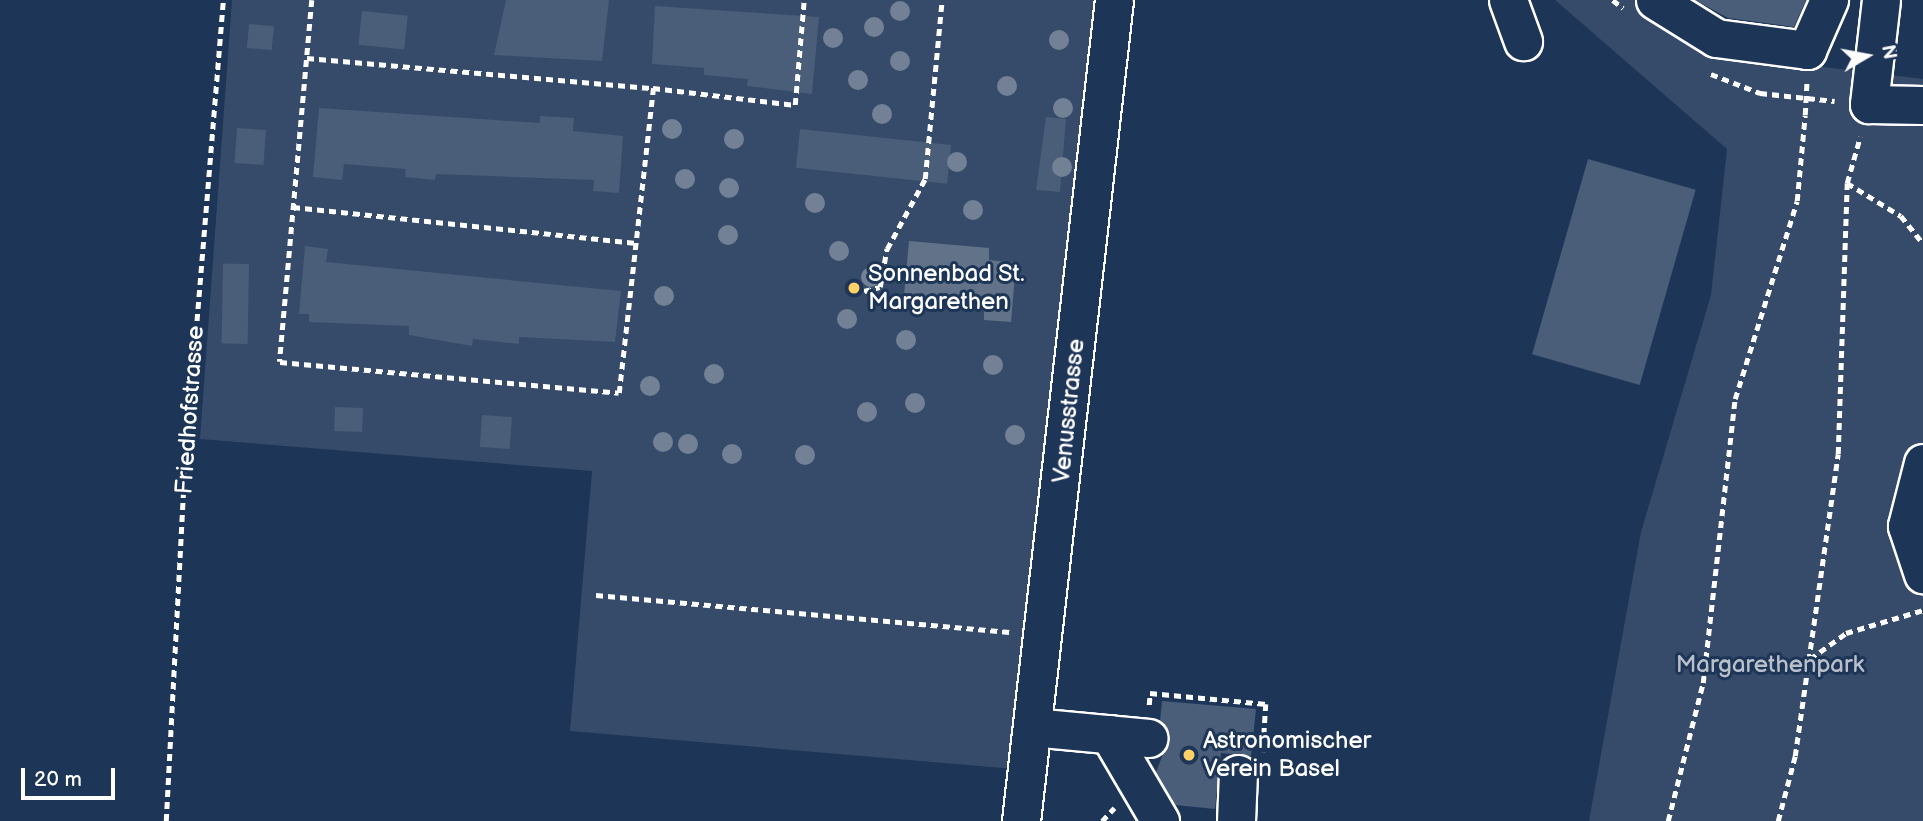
<!DOCTYPE html>
<html>
<head>
<meta charset="utf-8">
<style>
	body { margin:0 }
	#map { position:relative; width:1923px; height:821px; overflow:hidden; background:#1d3557; font-family:"Balsamiq Sans",sans-serif }
	div>[style] { position:absolute }
	.green>* { inset:0; background:#364b69 }
	.water>* { inset:0; background:#617289 }
	.building>* { inset:0; background:#4a5d79; transform-origin:0 0 }
	.path>* { height:4.5px; margin-top:-2.25px; transform-origin:0; background:repeating-linear-gradient(90deg,#fff 0 7px,transparent 0 12px) }
	.roads { filter:drop-shadow(2px 0 #fff) drop-shadow(-2px 0 #fff) drop-shadow(0 2px #fff) drop-shadow(0 -2px #fff) }
	.minor>* { height:37px; margin:-18.5px; padding:0 18.5px; transform-origin:18.5px; border-radius:18.5px; background:#1d3557 }
	.path-bridge>* { height:4.5px; margin-top:-2.25px; transform-origin:0; background:repeating-linear-gradient(90deg,#fff 0 7px,transparent 0 12px) }
	.trees>* { width:20px; height:20px; margin:-10px; border-radius:50%; background:#738196 }
	.dots>* { width:19px; height:19px; translate:-50% -50%; box-sizing:border-box; border:4px solid #1d3557; border-radius:50% }
	span { translate:-50% -50%; white-space:nowrap; text-align:center; line-height:1.15; -webkit-text-stroke:6px #1d3557; paint-order:stroke }
	.poi-label { font-size:24px; color:#fff }
	.left { translate:0 -50%; text-align:left }
	.street-label { font-size:24px; color:#fff }
	.park-label { font-size:24px; color:#b9c0ca }
	.north { position:absolute; left:1832px; top:21px; width:70px; height:70px; -webkit-text-stroke:5px #1d3557; paint-order:stroke; rotate:80deg; font-size:19px; font-weight:700; line-height:28px; text-align:center; color:#fff }
	.north::after { content:''; display:block; margin:auto; width:24px; height:32px; background:#fff; clip-path:polygon(50% 0,100% 100%,50% 72%,0 100%) }
	.scale { position:absolute; left:21px; top:768px; width:94px; height:32px; box-sizing:border-box; border:4px solid #fff; border-top:0; padding-left:9px; font-size:21px; line-height:24px; white-space:nowrap; color:#fff; -webkit-text-stroke:5px #1d3557; paint-order:stroke }
</style>
</head>
<body>
<div id="map">
	<div class="green">
		<div style="clip-path:polygon(232px 0,1102px 0,1026px 770px,570px 731px,592px 471px,200px 439px)"></div>
		<div style="clip-path:polygon(1555px 0,1655px 0,1807px 65px,1923px 79px,1923px 821px,1589px 821px,1641px 532px,1711px 295px,1727px 149px)"></div>
	</div>
	<div class="water">
		<div style="clip-path:polygon(909px 241px,989px 248px,989px 260px,1016px 263px,1011px 322px,984px 320px,984px 302px,904px 295px)"></div>
	</div>
	<div class="building">
		<div style="clip-path:polygon(506px 0,609px 0,602px 61px,494px 55px)"></div>
		<div style="clip-path:polygon(1695px 0,1806px 0,1794px 27px,1728px 18px)"></div>
		<div style="clip-path:polygon(655px 6px,819px 17px,812px 94px,747px 86px,748px 79px,704px 75px,704px 68px,652px 64px)"></div>
		<div style="left:362px;top:11px;width:46px;height:34px;rotate:6deg"></div>
		<div style="left:249px;top:24px;width:25px;height:24px;rotate:5deg"></div>
		<div style="clip-path:polygon(319px 108px,540px 123px,540px 116px,574px 118px,573px 131px,623px 136px,619px 193px,593px 191px,594px 180px,436px 174px,435px 180px,405px 177px,406px 169px,344px 164px,342px 180px,313px 177px)"></div>
		<div style="clip-path:polygon(1046px 117px,1066px 119px,1060px 192px,1036px 190px)"></div>
		<div style="left:237px;top:128px;width:29px;height:35px;rotate:4deg"></div>
		<div style="left:800px;top:129px;width:152px;height:39px;rotate:6deg"></div>
		<div style="left:1588px;top:159px;width:112px;height:203px;rotate:16deg"></div>
		<div style="clip-path:polygon(305px 246px,328px 249px,326px 262px,621px 291px,615px 342px,519px 337px,519px 344px,473px 339px,472px 346px,409px 335px,409px 326px,309px 322px,309px 314px,299px 314px)"></div>
		<div style="left:249px;top:264px;width:80px;height:26px;rotate:91deg"></div>
		<div style="left:335px;top:407px;width:28px;height:24px;rotate:2deg"></div>
		<div style="left:482px;top:415px;width:30px;height:32px;rotate:4deg"></div>
		<div style="clip-path:polygon(1162px 701px,1256px 709px,1251px 756px,1221px 753px,1215px 809px,1175px 805px,1156px 772px,1169px 739px,1160px 721px)"></div>
	</div>
	<div class="path">
		<div style="left:312px;top:0;width:363px;rotate:95.1deg"></div>
		<div style="left:280px;top:362px;width:340px;rotate:5.2deg"></div>
		<div style="left:619px;top:393px;width:307px;rotate:-83.6deg"></div>
		<div style="left:653px;top:88px;width:143px;rotate:6.8deg"></div>
		<div style="left:795px;top:105px;width:105px;rotate:-85.1deg"></div>
		<div style="left:1613px;top:0;width:13px;rotate:39deg"></div>
		<div style="left:307px;top:58px;width:347px;rotate:5deg"></div>
		<div style="left:1711px;top:74px;width:53px;rotate:21.2deg"></div>
		<div style="left:1760px;top:93px;width:75px;rotate:6.1deg"></div>
		<div style="left:1847px;top:183px;width:63px;rotate:31.4deg"></div>
		<div style="left:1901px;top:216px;width:35px;rotate:51deg"></div>
		<div style="left:293px;top:207px;width:345px;rotate:6deg"></div>
		<div style="left:864px;top:291px;width:16px;rotate:-14deg"></div>
		<div style="left:880px;top:287px;width:39px;rotate:-80deg"></div>
		<div style="left:887px;top:249px;width:80px;rotate:-61.5deg"></div>
		<div style="left:925px;top:179px;width:180px;rotate:-84.6deg"></div>
		<div style="left:596px;top:595px;width:415px;rotate:5.1deg"></div>
		<div style="left:1810px;top:659px;width:44px;rotate:-35.8deg"></div>
		<div style="left:1846px;top:633px;width:80px;rotate:-16.6deg"></div>
		<div style="left:1149px;top:705px;width:12px;rotate:-85deg"></div>
		<div style="left:1150px;top:693px;width:117px;rotate:5.4deg"></div>
		<div style="left:1266px;top:704px;width:48px;rotate:93.6deg"></div>
		<div style="left:166px;top:821px;width:358px;rotate:-87deg"></div>
		<div style="left:185px;top:464px;width:466px;rotate:-85.3deg"></div>
		<div style="left:1102px;top:821px;width:18px;rotate:-47deg"></div>
		<div style="left:1668px;top:821px;width:142px;rotate:-75.8deg"></div>
		<div style="left:1703px;top:683px;width:286px;rotate:-83.6deg"></div>
		<div style="left:1735px;top:399px;width:207px;rotate:-72.6deg"></div>
		<div style="left:1797px;top:201px;width:86px;rotate:-84.7deg"></div>
		<div style="left:1778px;top:821px;width:67px;rotate:-75.3deg"></div>
		<div style="left:1795px;top:756px;width:305px;rotate:-81.9deg"></div>
		<div style="left:1838px;top:454px;width:271px;rotate:-88.1deg"></div>
		<div style="left:1847px;top:183px;width:48px;rotate:-74.2deg"></div>
	</div>
	<div class="roads">
		<div class="minor">
			<div style="left:1508px;top:0;width:44px;rotate:69.9deg"></div>
			<div style="left:1655px;top:0;width:72px;rotate:31.9deg"></div>
			<div style="left:1716px;top:38px;width:92px;rotate:7.5deg"></div>
			<div style="left:1807px;top:50px;width:55px;rotate:-66.3deg"></div>
			<div style="left:1881px;top:0;width:105px;rotate:96.6deg"></div>
			<div style="left:1869px;top:104px;width:54px;rotate:1.1deg"></div>
			<div style="left:1923px;top:463px;width:65px;rotate:104.3deg"></div>
			<div style="left:1907px;top:526px;width:51px;rotate:71.6deg"></div>
			<div style="left:1032px;top:727px;width:117px;rotate:5.4deg"></div>
			<div style="left:1109px;top:734px;width:101px;rotate:59.6deg"></div>
			<div style="left:1021px;top:821px;width:826px;rotate:-83.54deg"></div>
			<div style="left:1236px;top:821px;width:47px;rotate:-87.6deg"></div>
		</div>
	</div>
	<div class="path-bridge">
		<div style="left:1805px;top:115px;width:35px;rotate:-87deg"></div>
	</div>
	<div class="trees">
		<div style="left:900px;top:11px"></div>
		<div style="left:874px;top:27px"></div>
		<div style="left:833px;top:38px"></div>
		<div style="left:1059px;top:40px"></div>
		<div style="left:900px;top:61px"></div>
		<div style="left:858px;top:80px"></div>
		<div style="left:1007px;top:86px"></div>
		<div style="left:1063px;top:108px"></div>
		<div style="left:882px;top:114px"></div>
		<div style="left:672px;top:129px"></div>
		<div style="left:734px;top:139px"></div>
		<div style="left:957px;top:162px"></div>
		<div style="left:1062px;top:167px"></div>
		<div style="left:685px;top:179px"></div>
		<div style="left:729px;top:188px"></div>
		<div style="left:815px;top:203px"></div>
		<div style="left:973px;top:210px"></div>
		<div style="left:728px;top:235px"></div>
		<div style="left:839px;top:251px"></div>
		<div style="left:871px;top:277px"></div>
		<div style="left:664px;top:296px"></div>
		<div style="left:847px;top:319px"></div>
		<div style="left:906px;top:340px"></div>
		<div style="left:993px;top:365px"></div>
		<div style="left:714px;top:374px"></div>
		<div style="left:650px;top:386px"></div>
		<div style="left:915px;top:403px"></div>
		<div style="left:867px;top:412px"></div>
		<div style="left:1015px;top:435px"></div>
		<div style="left:663px;top:442px"></div>
		<div style="left:688px;top:444px"></div>
		<div style="left:732px;top:454px"></div>
		<div style="left:805px;top:455px"></div>
	</div>
	<div class="dots">
		<div style="left:854px;top:288px;background:#ffd166"></div>
		<div style="left:1189px;top:755px;background:#ffd166"></div>
	</div>
	<div class="poi-label">
		<span class="left" style="left:868px;top:288px">Sonnenbad St.<br>Margarethen</span>
		<span class="left" style="left:1203px;top:755px">Astronomischer<br>Verein Basel</span>
	</div>
	<div class="street-label">
		<span style="left:190px;top:410px;rotate:-86deg">Friedhofstrasse</span>
		<span style="left:1069px;top:411px;rotate:-84deg">Venusstrasse</span>
	</div>
	<div class="park-label">
		<span style="left:1770px;top:665px">Margarethenpark</span>
	</div>
	<div class="north">N</div>
	<div class="scale">20 m</div>
</div>
</body>
</html>
